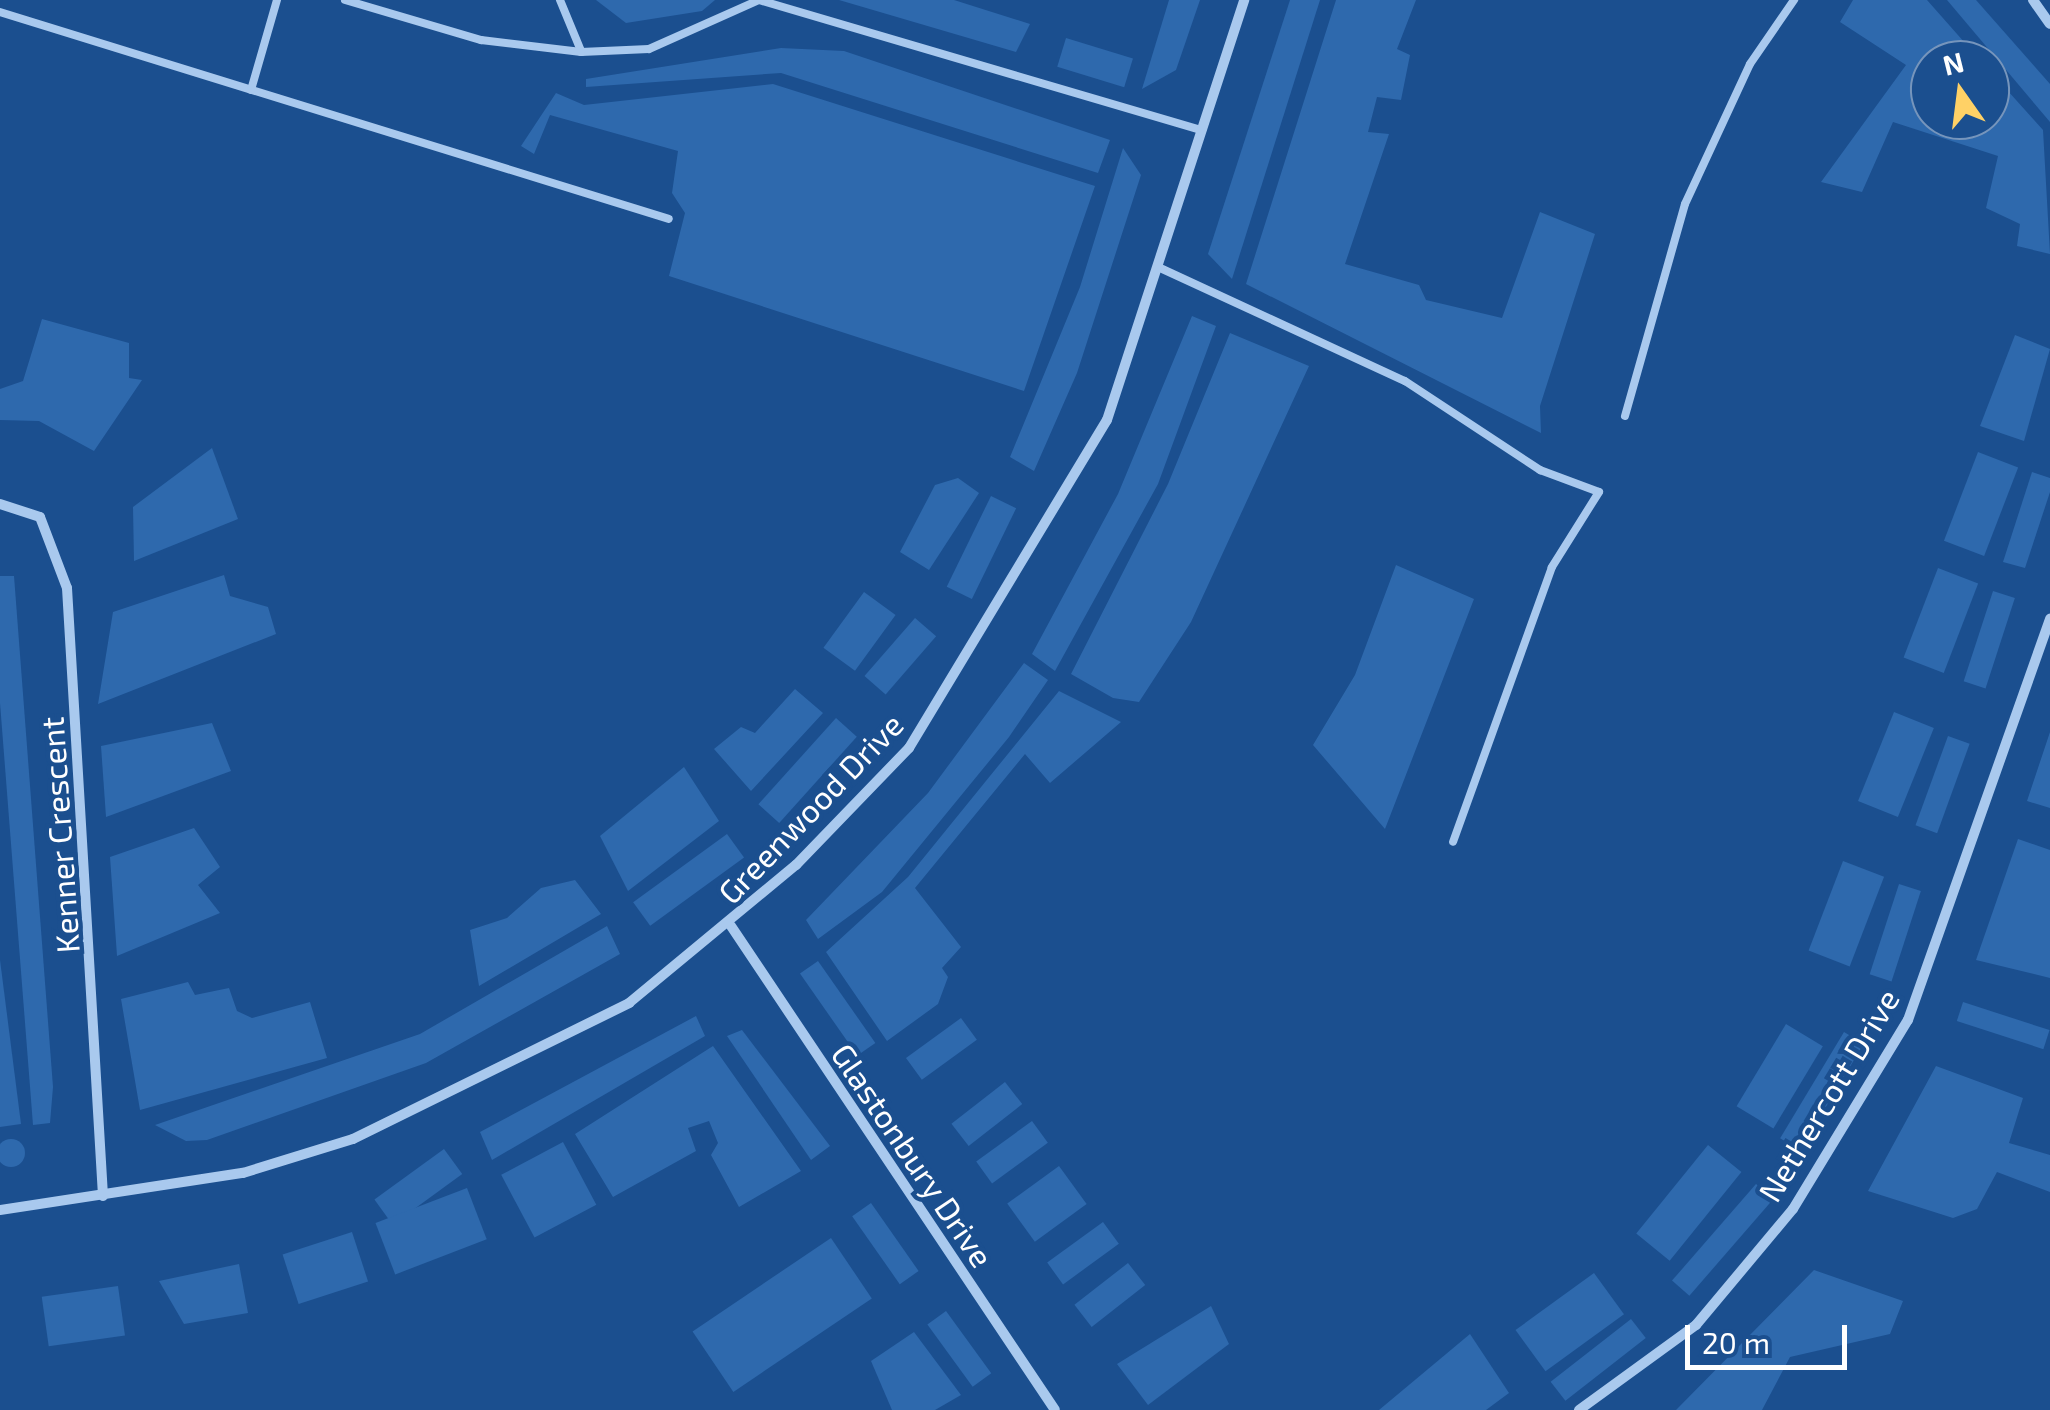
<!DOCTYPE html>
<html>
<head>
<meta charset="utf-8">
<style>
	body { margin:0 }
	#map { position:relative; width:2050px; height:1410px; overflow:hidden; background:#1b4f8f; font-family:"Exo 2",sans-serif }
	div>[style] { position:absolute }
	.green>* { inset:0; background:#2e69ad; transform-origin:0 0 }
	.round { border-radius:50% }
	.lane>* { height:8px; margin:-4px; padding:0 4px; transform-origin:4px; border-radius:4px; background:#a9c9ee }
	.street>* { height:10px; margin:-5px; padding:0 5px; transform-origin:5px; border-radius:5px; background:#a9c9ee }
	span { translate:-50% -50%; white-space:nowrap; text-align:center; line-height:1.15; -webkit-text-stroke:9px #1b4f8f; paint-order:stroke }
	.street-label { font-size:32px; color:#fff }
	.north { position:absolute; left:1910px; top:40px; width:100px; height:100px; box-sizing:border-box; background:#1b4f8f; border:2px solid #7695bc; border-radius:50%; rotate:346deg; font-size:28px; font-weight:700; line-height:40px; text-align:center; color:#fff }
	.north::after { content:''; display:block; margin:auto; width:35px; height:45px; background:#ffd166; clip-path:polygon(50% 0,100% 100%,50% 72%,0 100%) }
	.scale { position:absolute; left:1685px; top:1325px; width:162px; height:45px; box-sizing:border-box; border:5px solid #fff; border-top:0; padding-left:12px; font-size:30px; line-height:35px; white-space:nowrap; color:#fff; -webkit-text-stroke:8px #1b4f8f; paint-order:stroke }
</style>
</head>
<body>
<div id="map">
	<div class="green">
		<div style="clip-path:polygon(596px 0,715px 0,702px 11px,626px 23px)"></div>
		<div style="clip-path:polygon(839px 0,954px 0,1030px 24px,1016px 52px)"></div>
		<div style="clip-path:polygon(1169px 0,1200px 0,1176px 70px,1142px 89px)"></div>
		<div style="clip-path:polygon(1290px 0,1320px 0,1232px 279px,1208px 254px)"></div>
		<div style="clip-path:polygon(1336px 0,1416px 0,1397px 49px,1410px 55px,1401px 100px,1377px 97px,1368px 132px,1389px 134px,1345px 264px,1419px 285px,1426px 300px,1502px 318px,1540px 212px,1595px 234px,1540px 406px,1541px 433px,1246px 284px)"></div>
		<div style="clip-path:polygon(1853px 0,1927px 0,1980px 60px,1930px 60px,1930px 120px,1990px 120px,1990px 71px,2043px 130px,2050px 254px,2017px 246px,2020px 224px,1986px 208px,1998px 156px,1893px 122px,1862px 192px,1821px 182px,1906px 65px,1840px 22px)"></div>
		<div style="clip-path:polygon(1947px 0,1976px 0,2050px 84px,2050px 122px)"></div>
		<div style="left:1066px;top:38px;width:70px;height:30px;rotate:17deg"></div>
		<div style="clip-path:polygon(781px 48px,844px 51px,1110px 140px,1098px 173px,781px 73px,586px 87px,586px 79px)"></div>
		<div style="clip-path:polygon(773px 84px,1095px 186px,1024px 391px,669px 276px,685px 213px,672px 193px,678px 151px,550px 115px,534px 154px,521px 146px,556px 93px,584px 105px)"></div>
		<div style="clip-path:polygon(1123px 148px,1141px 175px,1077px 373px,1034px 471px,1010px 457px,1080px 287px)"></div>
		<div style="clip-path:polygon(1192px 316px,1216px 326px,1158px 484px,1055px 671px,1032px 654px,1118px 494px)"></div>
		<div style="clip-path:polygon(42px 319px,129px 343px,129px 378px,142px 380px,94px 451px,39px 421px,0 420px,0 389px,23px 381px)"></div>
		<div style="clip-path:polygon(1230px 333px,1309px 366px,1191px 622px,1139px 702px,1113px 698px,1071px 674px,1168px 484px)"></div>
		<div style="clip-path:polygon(2015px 335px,2050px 349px,2024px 441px,1980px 426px)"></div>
		<div style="clip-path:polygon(212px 448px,238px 519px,134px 561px,133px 507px)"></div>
		<div style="left:1978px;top:452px;width:43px;height:95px;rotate:21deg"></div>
		<div style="clip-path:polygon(2032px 472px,2050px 478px,2050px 492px,2025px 568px,2003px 562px)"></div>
		<div style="clip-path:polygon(958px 478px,979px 493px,929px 570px,900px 552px,935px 485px)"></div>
		<div style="left:991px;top:496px;width:28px;height:101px;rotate:26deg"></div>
		<div style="clip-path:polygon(1396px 565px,1474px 599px,1385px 829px,1313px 745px,1355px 675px)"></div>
		<div style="left:1938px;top:568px;width:43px;height:96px;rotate:21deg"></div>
		<div style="clip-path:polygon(224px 575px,230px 596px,268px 607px,276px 634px,98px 704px,113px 612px)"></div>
		<div style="clip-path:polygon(0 576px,14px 576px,53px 1087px,50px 1123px,33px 1125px,0 703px)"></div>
		<div style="left:1993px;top:591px;width:23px;height:95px;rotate:18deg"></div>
		<div style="left:864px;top:592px;width:39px;height:69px;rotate:36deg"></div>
		<div style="left:915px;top:618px;width:28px;height:77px;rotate:41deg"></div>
		<div style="clip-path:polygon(1024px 663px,1048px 680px,1009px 737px,882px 892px,818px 939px,806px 920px,928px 793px)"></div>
		<div style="clip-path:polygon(795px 689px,823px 713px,751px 791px,714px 749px,741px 727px,755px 733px)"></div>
		<div style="clip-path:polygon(1059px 691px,1121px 722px,1050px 783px,1025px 754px,915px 888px,961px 947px,942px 968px,948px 977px,938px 1004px,887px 1041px,826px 952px,908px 877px)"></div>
		<div style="left:1894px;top:712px;width:43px;height:96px;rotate:22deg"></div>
		<div style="left:836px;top:718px;width:28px;height:116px;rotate:42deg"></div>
		<div style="clip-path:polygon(212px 723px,231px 771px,106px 817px,101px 746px)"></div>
		<div style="clip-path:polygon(2050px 732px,2050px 808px,2027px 801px)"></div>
		<div style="left:1948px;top:736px;width:23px;height:95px;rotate:20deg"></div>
		<div style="clip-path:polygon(684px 767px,719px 821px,628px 891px,600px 836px)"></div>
		<div style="clip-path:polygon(194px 828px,220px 867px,198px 885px,220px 913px,117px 956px,110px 857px)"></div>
		<div style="left:727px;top:834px;width:29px;height:116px;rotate:54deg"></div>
		<div style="clip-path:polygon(2018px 839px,2050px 850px,2050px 978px,1976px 960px)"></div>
		<div style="left:1843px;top:861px;width:44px;height:96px;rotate:21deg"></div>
		<div style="clip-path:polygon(575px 880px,601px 914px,479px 986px,470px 930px,507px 918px,541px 888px)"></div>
		<div style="left:1899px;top:884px;width:23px;height:95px;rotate:18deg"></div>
		<div style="clip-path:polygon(607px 926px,620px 954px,426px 1063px,207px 1140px,186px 1141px,155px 1125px,420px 1034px)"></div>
		<div style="clip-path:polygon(0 960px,21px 1124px,0 1127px)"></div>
		<div style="left:818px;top:961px;width:100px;height:22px;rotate:55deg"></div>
		<div style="clip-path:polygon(188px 982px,195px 995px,229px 988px,237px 1011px,252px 1018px,310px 1002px,327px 1058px,140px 1110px,121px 999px)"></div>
		<div style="left:1963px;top:1002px;width:91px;height:20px;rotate:18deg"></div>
		<div style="clip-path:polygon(696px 1016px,705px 1036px,492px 1160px,480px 1132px)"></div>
		<div style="left:961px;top:1018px;width:27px;height:68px;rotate:54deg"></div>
		<div style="left:1786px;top:1024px;width:43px;height:96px;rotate:31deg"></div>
		<div style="clip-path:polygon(742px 1030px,830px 1146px,811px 1160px,727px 1036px)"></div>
		<div style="left:1844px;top:1032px;width:23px;height:124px;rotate:31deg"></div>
		<div style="clip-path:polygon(713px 1046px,801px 1171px,739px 1207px,711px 1155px,718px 1143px,709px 1121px,688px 1128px,696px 1151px,613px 1197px,575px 1134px)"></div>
		<div style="clip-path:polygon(1936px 1066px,2023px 1098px,2009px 1143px,2050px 1155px,2050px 1192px,1997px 1172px,1977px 1209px,1953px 1218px,1868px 1191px)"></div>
		<div style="left:1005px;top:1082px;width:28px;height:68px;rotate:52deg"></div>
		<div style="left:1032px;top:1121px;width:27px;height:69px;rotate:54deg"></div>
		<div class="round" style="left:-3px;top:1139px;width:28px;height:28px"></div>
		<div style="left:563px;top:1142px;width:71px;height:70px;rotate:62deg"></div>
		<div style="left:1708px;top:1145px;width:43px;height:114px;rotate:39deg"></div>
		<div style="left:444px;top:1149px;width:31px;height:86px;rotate:54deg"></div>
		<div style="left:1059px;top:1166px;width:47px;height:64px;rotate:54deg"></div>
		<div style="left:1756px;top:1184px;width:23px;height:128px;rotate:41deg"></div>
		<div style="left:467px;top:1188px;width:55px;height:98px;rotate:69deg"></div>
		<div style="left:871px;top:1203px;width:83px;height:23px;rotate:55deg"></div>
		<div style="left:1103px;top:1222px;width:27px;height:69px;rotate:54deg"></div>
		<div style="left:352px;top:1232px;width:52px;height:73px;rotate:72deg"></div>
		<div style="left:831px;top:1238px;width:73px;height:167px;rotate:56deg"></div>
		<div style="left:1128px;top:1263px;width:28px;height:68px;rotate:52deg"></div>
		<div style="clip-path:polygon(239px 1264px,248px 1313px,184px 1324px,159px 1281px)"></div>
		<div style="clip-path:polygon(1814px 1270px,1903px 1301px,1890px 1334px,1790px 1357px,1762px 1410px,1676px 1410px)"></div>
		<div style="left:1594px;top:1273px;width:51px;height:97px;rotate:54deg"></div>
		<div style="left:118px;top:1286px;width:50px;height:77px;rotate:82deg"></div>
		<div style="clip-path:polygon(1211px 1306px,1229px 1344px,1148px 1405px,1117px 1364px)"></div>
		<div style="left:946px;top:1311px;width:77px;height:23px;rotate:54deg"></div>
		<div style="left:1631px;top:1319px;width:24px;height:102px;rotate:52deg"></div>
		<div style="clip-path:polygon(914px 1332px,961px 1395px,935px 1410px,892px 1410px,871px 1361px)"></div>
		<div style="clip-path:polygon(1470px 1334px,1509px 1393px,1486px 1410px,1379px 1410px)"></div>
	</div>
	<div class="lane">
		<div style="left:345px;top:0;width:142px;rotate:16.4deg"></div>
		<div style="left:481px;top:40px;width:101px;rotate:6.8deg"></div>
		<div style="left:581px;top:52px;width:68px;rotate:-2.5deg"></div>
		<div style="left:649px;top:49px;width:120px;rotate:-24deg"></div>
		<div style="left:759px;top:0;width:462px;rotate:16.4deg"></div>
		<div style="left:560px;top:0;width:55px;rotate:67.6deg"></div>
		<div style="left:0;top:12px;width:700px;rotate:17.19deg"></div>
		<div style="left:251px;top:90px;width:94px;rotate:-73.9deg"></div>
		<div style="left:1158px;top:267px;width:272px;rotate:24.8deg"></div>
		<div style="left:1405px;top:381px;width:162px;rotate:33.4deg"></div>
		<div style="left:1540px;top:470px;width:63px;rotate:20.4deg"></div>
		<div style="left:1599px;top:492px;width:89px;rotate:122.1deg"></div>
		<div style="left:1552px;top:567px;width:292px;rotate:109.8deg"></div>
		<div style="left:1625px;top:416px;width:220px;rotate:-74.2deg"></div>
		<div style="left:1685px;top:204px;width:154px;rotate:-65.1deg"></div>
		<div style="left:1750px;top:64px;width:78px;rotate:-55.5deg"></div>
	</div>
	<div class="street">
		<div style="left:2033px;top:0;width:29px;rotate:55deg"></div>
		<div style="left:0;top:504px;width:42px;rotate:18deg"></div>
		<div style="left:40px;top:517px;width:76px;rotate:69.2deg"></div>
		<div style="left:67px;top:588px;width:609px;rotate:86.61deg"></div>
		<div style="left:731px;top:926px;width:582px;rotate:56.2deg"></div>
		<div style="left:0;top:1210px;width:246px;rotate:-8.7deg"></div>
		<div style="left:243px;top:1173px;width:115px;rotate:-17.2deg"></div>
		<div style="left:353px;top:1139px;width:308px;rotate:-26.2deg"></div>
		<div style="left:629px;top:1003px;width:217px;rotate:-39.6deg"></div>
		<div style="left:796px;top:865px;width:163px;rotate:-46deg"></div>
		<div style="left:909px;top:748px;width:383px;rotate:-58.9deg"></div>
		<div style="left:1107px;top:420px;width:442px;rotate:-71.9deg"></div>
		<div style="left:1579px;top:1410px;width:145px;rotate:-36deg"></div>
		<div style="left:1696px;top:1325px;width:151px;rotate:-50.1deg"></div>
		<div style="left:1793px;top:1209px;width:221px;rotate:-58.7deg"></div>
		<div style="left:1908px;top:1020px;width:426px;rotate:-70.5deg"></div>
	</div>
	<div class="street-label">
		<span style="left:810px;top:808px;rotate:-46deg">Greenwood Drive</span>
		<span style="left:59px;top:835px;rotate:-94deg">Kenner Crescent</span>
		<span style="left:1828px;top:1095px;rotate:-59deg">Nethercott Drive</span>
		<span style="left:913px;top:1155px;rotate:56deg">Glastonbury Drive</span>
	</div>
	<div class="north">N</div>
	<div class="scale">20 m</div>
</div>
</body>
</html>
